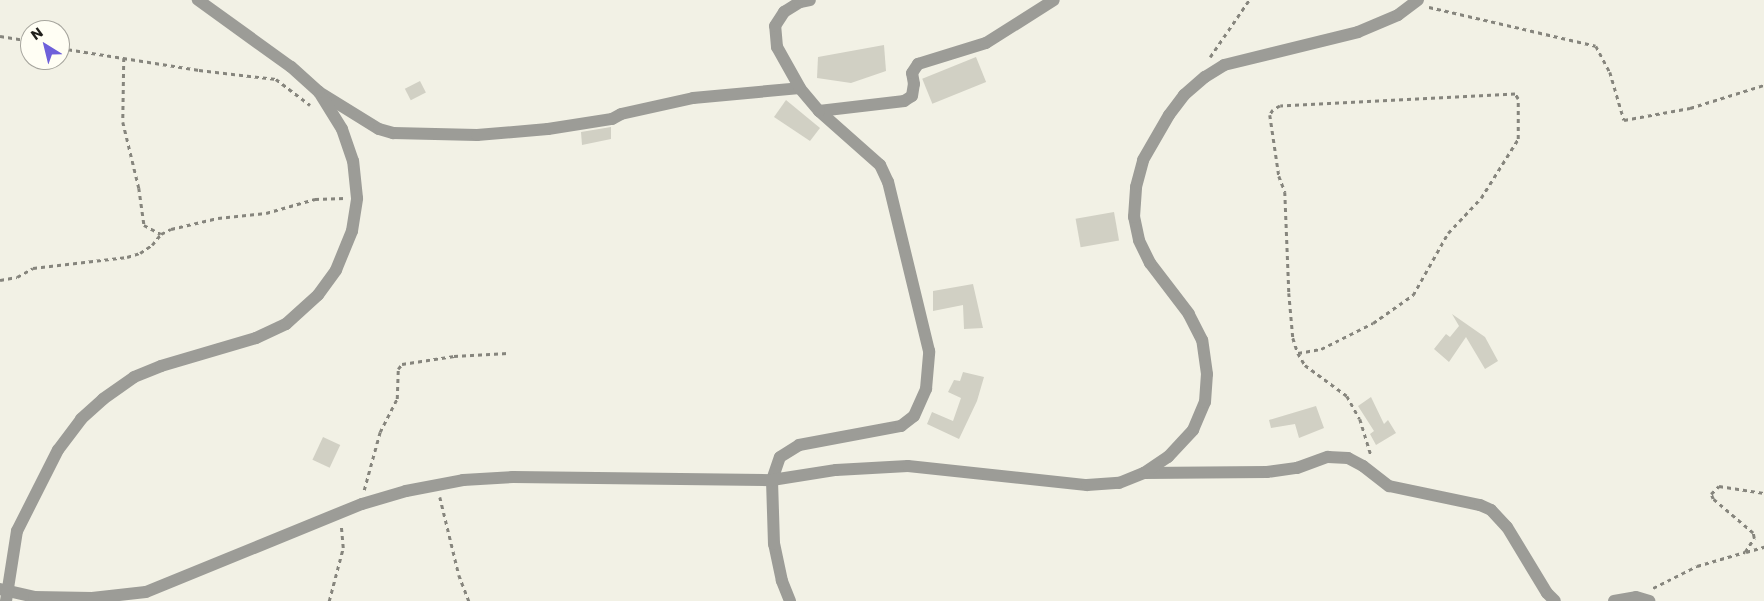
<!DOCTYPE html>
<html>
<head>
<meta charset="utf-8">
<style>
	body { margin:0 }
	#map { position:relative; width:1764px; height:601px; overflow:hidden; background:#f2f1e5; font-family:Poppins,sans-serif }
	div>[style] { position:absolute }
	.building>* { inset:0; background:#d1d0c4; transform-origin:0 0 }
	.path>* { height:2.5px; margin-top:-1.25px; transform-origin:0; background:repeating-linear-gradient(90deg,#86857d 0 4px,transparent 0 8px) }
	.minor>* { height:12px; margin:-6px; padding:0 6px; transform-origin:6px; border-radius:6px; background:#9c9c97 }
	.tertiary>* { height:12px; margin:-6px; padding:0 6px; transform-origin:6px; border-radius:6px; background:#9c9c97 }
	span { translate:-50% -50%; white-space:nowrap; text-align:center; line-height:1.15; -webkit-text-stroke:5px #fffef4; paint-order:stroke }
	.north { position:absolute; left:20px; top:20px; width:50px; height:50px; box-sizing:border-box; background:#fffef4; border:1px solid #a6a59d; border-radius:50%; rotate:324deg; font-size:14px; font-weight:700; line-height:20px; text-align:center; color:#201f1b }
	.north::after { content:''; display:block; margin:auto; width:18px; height:22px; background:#6e60da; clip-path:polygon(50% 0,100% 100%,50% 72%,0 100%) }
</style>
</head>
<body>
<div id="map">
	<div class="building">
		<div style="clip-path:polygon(884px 45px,886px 71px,851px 83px,817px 78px,818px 57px)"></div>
		<div style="left:976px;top:57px;width:27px;height:58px;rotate:68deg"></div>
		<div style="left:420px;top:81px;width:13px;height:17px;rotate:63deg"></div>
		<div style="clip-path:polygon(786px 100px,820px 128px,810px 141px,774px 117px)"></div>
		<div style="clip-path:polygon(611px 127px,611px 139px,582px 145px,581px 132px)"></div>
		<div style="left:1114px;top:212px;width:29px;height:39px;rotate:80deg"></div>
		<div style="clip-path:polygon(973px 284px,983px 328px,964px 329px,963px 305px,933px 311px,933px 291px)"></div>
		<div style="clip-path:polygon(1452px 314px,1485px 337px,1498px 361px,1485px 369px,1466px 337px,1449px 362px,1434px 349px,1446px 334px,1450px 337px,1459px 326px)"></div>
		<div style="clip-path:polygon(963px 372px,984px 377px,977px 401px,959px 439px,927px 424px,932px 412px,953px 421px,961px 398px,948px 392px,954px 380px,960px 381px)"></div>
		<div style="clip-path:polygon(1371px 397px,1384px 424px,1388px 420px,1396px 433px,1376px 445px,1370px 434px,1374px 431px,1358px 406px)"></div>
		<div style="clip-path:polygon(1316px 406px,1324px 428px,1299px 438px,1295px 424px,1271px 428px,1269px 420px)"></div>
		<div style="left:323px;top:437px;width:19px;height:25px;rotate:25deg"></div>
	</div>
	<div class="path">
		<div style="left:1429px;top:7px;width:171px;rotate:13.1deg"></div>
		<div style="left:1596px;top:46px;width:30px;rotate:62deg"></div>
		<div style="left:1610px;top:72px;width:50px;rotate:73.7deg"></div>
		<div style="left:1624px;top:120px;width:67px;rotate:-10.3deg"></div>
		<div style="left:1690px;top:108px;width:77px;rotate:-17.3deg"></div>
		<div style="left:0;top:36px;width:30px;rotate:9deg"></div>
		<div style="left:60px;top:48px;width:141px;rotate:9deg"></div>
		<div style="left:199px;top:70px;width:78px;rotate:6.7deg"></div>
		<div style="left:276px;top:79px;width:43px;rotate:37.4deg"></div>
		<div style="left:1210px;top:57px;width:69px;rotate:-55.6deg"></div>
		<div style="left:124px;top:58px;width:64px;rotate:90.9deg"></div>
		<div style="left:123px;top:122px;width:68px;rotate:76.4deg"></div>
		<div style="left:139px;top:188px;width:37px;rotate:82deg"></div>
		<div style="left:144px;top:225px;width:19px;rotate:28deg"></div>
		<div style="left:0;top:280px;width:17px;rotate:-10deg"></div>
		<div style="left:17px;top:277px;width:18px;rotate:-29deg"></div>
		<div style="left:33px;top:268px;width:95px;rotate:-6.7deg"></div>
		<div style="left:127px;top:257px;width:14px;rotate:-17deg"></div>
		<div style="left:140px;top:253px;width:14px;rotate:-34deg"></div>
		<div style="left:152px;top:245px;width:14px;rotate:-51deg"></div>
		<div style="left:161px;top:234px;width:11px;rotate:-27deg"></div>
		<div style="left:171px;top:229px;width:48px;rotate:-13.2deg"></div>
		<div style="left:218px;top:218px;width:48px;rotate:-5.9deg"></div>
		<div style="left:266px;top:213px;width:51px;rotate:-15.9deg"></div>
		<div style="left:315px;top:199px;width:30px;rotate:-2deg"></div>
		<div style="left:1298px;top:353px;width:23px;rotate:-10deg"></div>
		<div style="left:1321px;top:349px;width:58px;rotate:-26.6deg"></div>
		<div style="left:1373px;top:323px;width:49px;rotate:-35deg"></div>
		<div style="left:1413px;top:295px;width:71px;rotate:-60.6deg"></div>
		<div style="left:1448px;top:233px;width:48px;rotate:-46.7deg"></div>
		<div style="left:1481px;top:198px;width:70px;rotate:-57.9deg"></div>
		<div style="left:1518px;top:139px;width:40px;rotate:-90deg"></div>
		<div style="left:1518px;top:99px;width:6px;rotate:-121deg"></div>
		<div style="left:1515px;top:94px;width:235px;rotate:177.1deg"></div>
		<div style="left:1280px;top:106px;width:8px;rotate:150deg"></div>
		<div style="left:1273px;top:110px;width:6px;rotate:121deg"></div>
		<div style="left:1270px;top:115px;width:62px;rotate:81.6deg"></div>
		<div style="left:1279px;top:176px;width:17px;rotate:69deg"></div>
		<div style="left:1285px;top:192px;width:101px;rotate:87.7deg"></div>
		<div style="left:1289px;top:293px;width:45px;rotate:84.9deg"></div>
		<div style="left:1293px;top:338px;width:16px;rotate:72deg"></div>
		<div style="left:1298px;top:353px;width:14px;rotate:60deg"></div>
		<div style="left:1305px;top:365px;width:52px;rotate:36.4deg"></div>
		<div style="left:1347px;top:396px;width:26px;rotate:61deg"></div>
		<div style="left:1360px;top:419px;width:38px;rotate:73deg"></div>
		<div style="left:364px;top:490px;width:60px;rotate:-74.6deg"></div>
		<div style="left:380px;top:432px;width:37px;rotate:-63deg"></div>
		<div style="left:397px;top:399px;width:30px;rotate:-88deg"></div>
		<div style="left:398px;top:369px;width:6px;rotate:-51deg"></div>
		<div style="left:402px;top:364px;width:53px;rotate:-8.7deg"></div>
		<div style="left:454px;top:356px;width:54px;rotate:-3.2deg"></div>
		<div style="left:440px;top:497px;width:80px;rotate:76.3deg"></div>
		<div style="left:459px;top:575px;width:28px;rotate:69deg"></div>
		<div style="left:1746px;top:552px;width:19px;rotate:-16deg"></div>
		<div style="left:1653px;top:588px;width:49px;rotate:-26.6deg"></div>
		<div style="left:1697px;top:566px;width:50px;rotate:-16.3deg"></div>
		<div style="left:1745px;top:552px;width:17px;rotate:-57deg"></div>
		<div style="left:1754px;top:538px;width:5px;rotate:-101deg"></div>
		<div style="left:1753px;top:533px;width:52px;rotate:-139.6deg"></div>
		<div style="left:1713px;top:499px;width:5px;rotate:-112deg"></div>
		<div style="left:1711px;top:494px;width:11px;rotate:-45deg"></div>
		<div style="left:1719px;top:486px;width:46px;rotate:8.8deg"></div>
		<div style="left:329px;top:601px;width:55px;rotate:-75.2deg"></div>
		<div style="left:343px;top:548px;width:21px;rotate:-95deg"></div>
	</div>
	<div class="minor">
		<div style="left:319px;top:92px;width:70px;rotate:31.7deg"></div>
		<div style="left:379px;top:129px;width:15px;rotate:16deg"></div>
		<div style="left:393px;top:133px;width:84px;rotate:1.4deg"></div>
		<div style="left:477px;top:135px;width:71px;rotate:-4.8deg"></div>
		<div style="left:548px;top:129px;width:65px;rotate:-8.9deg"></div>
		<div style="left:612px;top:119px;width:10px;rotate:-29deg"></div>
		<div style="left:621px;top:114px;width:74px;rotate:-12.5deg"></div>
		<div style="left:693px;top:98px;width:107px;rotate:-5.3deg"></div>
		<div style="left:819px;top:111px;width:86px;rotate:-6.7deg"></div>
		<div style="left:904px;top:101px;width:9px;rotate:-32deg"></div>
		<div style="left:912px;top:96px;width:12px;rotate:-81deg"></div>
		<div style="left:914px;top:84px;width:11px;rotate:-100deg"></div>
		<div style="left:912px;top:73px;width:11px;rotate:-56deg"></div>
		<div style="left:918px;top:64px;width:71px;rotate:-17.2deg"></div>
		<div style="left:986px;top:43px;width:80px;rotate:-32.3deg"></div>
		<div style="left:1144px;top:473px;width:123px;rotate:-0.5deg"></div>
		<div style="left:1267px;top:472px;width:30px;rotate:-8deg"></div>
		<div style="left:1297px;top:468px;width:33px;rotate:-20deg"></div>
		<div style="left:1328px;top:457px;width:20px;rotate:3deg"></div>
		<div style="left:1348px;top:458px;width:17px;rotate:28deg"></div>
		<div style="left:1363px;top:466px;width:33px;rotate:38deg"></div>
		<div style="left:1389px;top:486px;width:93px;rotate:11.8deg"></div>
		<div style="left:1480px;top:505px;width:12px;rotate:24deg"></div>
		<div style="left:1491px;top:510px;width:23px;rotate:47deg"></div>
		<div style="left:1507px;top:527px;width:77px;rotate:58.8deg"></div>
		<div style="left:1547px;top:593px;width:11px;rotate:45deg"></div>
		<div style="left:790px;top:601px;width:22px;rotate:-112deg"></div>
		<div style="left:782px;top:581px;width:38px;rotate:-102deg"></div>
		<div style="left:774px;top:544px;width:64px;rotate:-91.8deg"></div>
		<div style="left:772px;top:480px;width:24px;rotate:-71deg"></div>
		<div style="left:780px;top:457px;width:22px;rotate:-32deg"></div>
		<div style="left:799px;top:445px;width:104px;rotate:-10.6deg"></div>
		<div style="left:901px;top:426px;width:16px;rotate:-38deg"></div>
		<div style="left:914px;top:416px;width:30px;rotate:-66deg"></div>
		<div style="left:926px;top:389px;width:38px;rotate:-85deg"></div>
		<div style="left:929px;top:351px;width:174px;rotate:-103.6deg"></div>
		<div style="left:888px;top:182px;width:19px;rotate:-115deg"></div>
		<div style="left:880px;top:165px;width:81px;rotate:-138.5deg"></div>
		<div style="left:819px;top:111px;width:30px;rotate:-130deg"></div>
		<div style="left:800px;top:88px;width:47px;rotate:-119.3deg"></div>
		<div style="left:777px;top:47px;width:21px;rotate:-95deg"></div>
		<div style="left:775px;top:26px;width:17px;rotate:-57deg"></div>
		<div style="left:784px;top:12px;width:19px;rotate:-32deg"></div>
		<div style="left:800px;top:2px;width:10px;rotate:-11deg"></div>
		<div style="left:1614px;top:601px;width:22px;rotate:-10deg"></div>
		<div style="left:1636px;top:597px;width:14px;rotate:17deg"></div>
	</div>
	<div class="tertiary">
		<div style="left:0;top:589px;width:35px;rotate:13deg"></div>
		<div style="left:34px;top:597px;width:58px;rotate:1deg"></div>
		<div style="left:92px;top:598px;width:54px;rotate:-6.3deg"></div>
		<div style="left:146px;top:592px;width:233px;rotate:-22.2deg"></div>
		<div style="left:362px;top:504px;width:46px;rotate:-16.5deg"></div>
		<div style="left:406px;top:491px;width:58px;rotate:-10.9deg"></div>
		<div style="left:463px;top:480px;width:50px;rotate:-3.4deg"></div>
		<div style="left:513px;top:477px;width:259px;rotate:0.7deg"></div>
		<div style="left:772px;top:480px;width:65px;rotate:-8.9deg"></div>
		<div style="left:836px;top:470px;width:72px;rotate:-3.2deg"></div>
		<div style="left:908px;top:466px;width:180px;rotate:6.1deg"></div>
		<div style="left:1087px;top:485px;width:32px;rotate:-4deg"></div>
		<div style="left:1119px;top:483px;width:27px;rotate:-22deg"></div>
		<div style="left:1144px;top:473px;width:29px;rotate:-34deg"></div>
		<div style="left:1168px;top:457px;width:37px;rotate:-47deg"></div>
		<div style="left:1193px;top:430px;width:30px;rotate:-67deg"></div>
		<div style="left:1205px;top:402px;width:28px;rotate:-86deg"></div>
		<div style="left:1207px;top:374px;width:34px;rotate:-98deg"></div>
		<div style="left:1202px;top:340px;width:29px;rotate:-117deg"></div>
		<div style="left:1189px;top:314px;width:64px;rotate:-127.4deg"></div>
		<div style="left:1150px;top:263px;width:25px;rotate:-116deg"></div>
		<div style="left:1139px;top:240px;width:24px;rotate:-102deg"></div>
		<div style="left:1134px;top:217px;width:30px;rotate:-86deg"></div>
		<div style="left:1136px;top:187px;width:28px;rotate:-75deg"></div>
		<div style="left:1143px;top:160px;width:52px;rotate:-60deg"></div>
		<div style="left:1169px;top:115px;width:25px;rotate:-53deg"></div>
		<div style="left:1184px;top:95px;width:28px;rotate:-41deg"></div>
		<div style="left:1205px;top:77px;width:22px;rotate:-32deg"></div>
		<div style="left:1224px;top:65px;width:138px;rotate:-13.8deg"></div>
		<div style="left:1358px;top:32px;width:43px;rotate:-23deg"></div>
		<div style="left:1398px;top:15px;width:25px;rotate:-37deg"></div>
		<div style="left:6px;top:601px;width:71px;rotate:-81.1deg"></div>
		<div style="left:17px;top:531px;width:91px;rotate:-63.2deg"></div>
		<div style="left:58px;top:450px;width:39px;rotate:-53deg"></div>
		<div style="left:81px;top:419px;width:30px;rotate:-42deg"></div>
		<div style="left:103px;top:399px;width:38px;rotate:-35deg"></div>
		<div style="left:134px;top:377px;width:29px;rotate:-22deg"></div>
		<div style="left:161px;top:366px;width:99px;rotate:-16.4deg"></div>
		<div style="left:256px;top:338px;width:33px;rotate:-25deg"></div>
		<div style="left:286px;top:324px;width:43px;rotate:-42.2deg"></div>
		<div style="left:318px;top:295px;width:31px;rotate:-54deg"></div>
		<div style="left:336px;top:270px;width:42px;rotate:-67.7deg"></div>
		<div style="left:352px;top:231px;width:33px;rotate:-81deg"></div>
		<div style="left:357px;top:198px;width:37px;rotate:-96deg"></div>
		<div style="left:353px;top:161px;width:34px;rotate:-109deg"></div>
		<div style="left:342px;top:129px;width:44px;rotate:-121.9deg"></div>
		<div style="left:319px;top:92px;width:38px;rotate:-138deg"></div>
		<div style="left:291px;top:67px;width:115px;rotate:-144.2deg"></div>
	</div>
	<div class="north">N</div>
</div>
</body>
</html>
